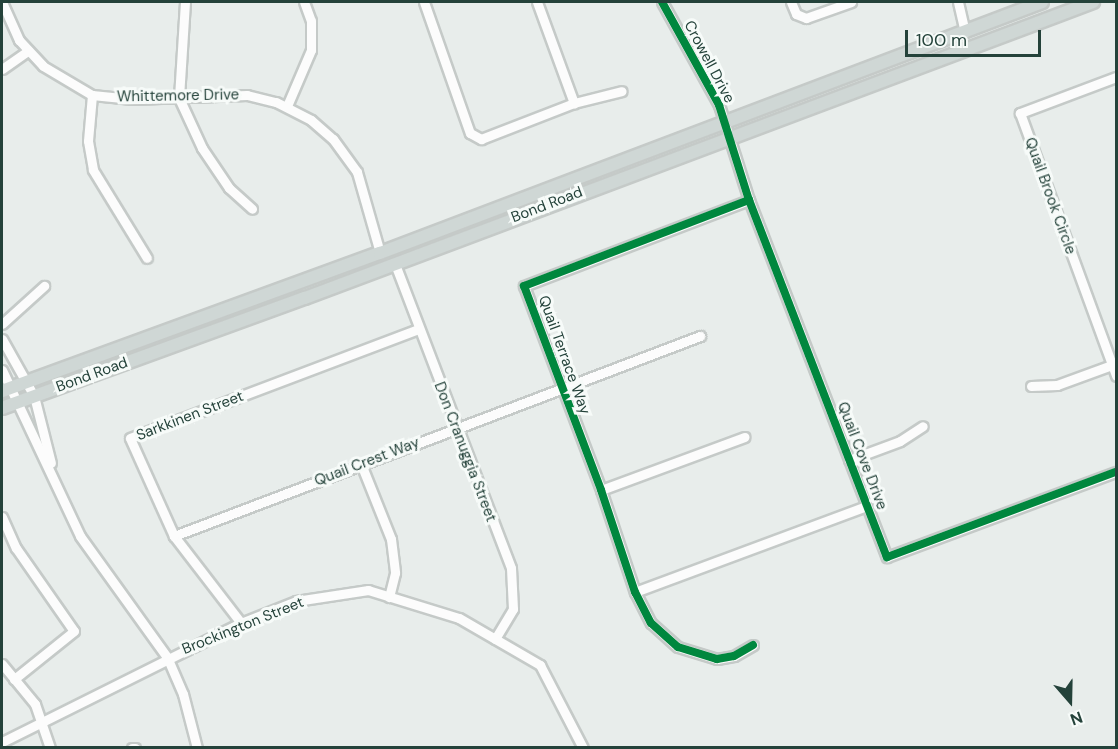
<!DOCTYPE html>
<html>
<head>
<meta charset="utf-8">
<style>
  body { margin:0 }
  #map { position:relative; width:1118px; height:749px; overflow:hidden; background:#e8edeb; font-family:"DM Sans",sans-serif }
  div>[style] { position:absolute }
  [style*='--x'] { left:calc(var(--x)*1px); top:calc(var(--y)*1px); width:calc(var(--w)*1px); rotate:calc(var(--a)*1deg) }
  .roads { filter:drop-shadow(2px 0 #c5cac8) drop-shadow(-2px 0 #c5cac8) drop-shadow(0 2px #c5cac8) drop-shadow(0 -2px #c5cac8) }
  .minor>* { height:9px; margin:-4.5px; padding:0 4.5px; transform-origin:4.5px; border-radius:4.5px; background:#fcfcfc }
  .major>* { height:12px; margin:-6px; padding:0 6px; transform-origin:6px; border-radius:6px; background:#cfd7d5 }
  .cycleway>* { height:8px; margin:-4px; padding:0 4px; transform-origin:4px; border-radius:4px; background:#00873e }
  span { translate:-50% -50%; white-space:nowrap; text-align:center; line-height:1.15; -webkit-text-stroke:6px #f7fbf9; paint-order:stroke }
  .street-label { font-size:15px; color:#24423a }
  .frame { position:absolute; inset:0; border:3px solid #24423a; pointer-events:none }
  .north { position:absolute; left:1040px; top:671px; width:60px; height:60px; -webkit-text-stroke:4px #f7fbf9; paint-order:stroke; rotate:160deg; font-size:16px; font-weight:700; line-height:24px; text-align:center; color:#24423a }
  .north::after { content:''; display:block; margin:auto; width:21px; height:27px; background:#24423a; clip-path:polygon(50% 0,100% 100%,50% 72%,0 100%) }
  .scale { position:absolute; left:905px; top:30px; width:136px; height:27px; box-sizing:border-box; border:3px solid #24423a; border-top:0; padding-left:8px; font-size:18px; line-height:21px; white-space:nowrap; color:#24423a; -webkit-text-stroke:4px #f7fbf9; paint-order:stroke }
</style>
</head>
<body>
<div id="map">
  <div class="roads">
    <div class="minor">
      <i style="--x:2;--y:2;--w:42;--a:65.9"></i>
      <i style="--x:19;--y:40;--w:35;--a:47"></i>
      <i style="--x:43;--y:66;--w:57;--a:30.6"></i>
      <i style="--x:92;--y:95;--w:40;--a:5.7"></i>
      <i style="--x:132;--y:99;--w:115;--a:-2"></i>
      <i style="--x:247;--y:95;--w:30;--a:14"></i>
      <i style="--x:276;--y:102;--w:39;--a:27"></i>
      <i style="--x:311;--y:120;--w:29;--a:41"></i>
      <i style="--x:333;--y:139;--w:41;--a:54"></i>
      <i style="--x:357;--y:172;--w:84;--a:74.1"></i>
      <i style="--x:185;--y:2;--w:96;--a:93.6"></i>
      <i style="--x:179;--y:98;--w:55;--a:65.3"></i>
      <i style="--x:202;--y:148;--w:48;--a:56"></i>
      <i style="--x:229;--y:188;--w:31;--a:42"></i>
      <i style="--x:424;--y:2;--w:139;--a:70.7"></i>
      <i style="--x:470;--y:133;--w:13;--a:29"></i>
      <i style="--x:481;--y:139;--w:100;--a:-21.2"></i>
      <i style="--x:574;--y:103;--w:49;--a:-14"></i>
      <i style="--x:537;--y:2;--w:108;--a:69.9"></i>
      <i style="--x:662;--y:2;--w:118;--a:61"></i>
      <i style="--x:719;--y:105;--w:100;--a:72.5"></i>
      <i style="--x:749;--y:200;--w:383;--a:68.9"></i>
      <i style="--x:887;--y:557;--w:244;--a:-20.4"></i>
      <i style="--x:791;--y:2;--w:13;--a:67"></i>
      <i style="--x:796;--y:14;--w:11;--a:22"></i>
      <i style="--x:806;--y:18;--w:48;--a:-19.6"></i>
      <i style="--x:958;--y:2;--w:31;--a:77"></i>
      <i style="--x:2;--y:69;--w:32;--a:-35"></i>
      <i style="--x:1116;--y:77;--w:103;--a:159.4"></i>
      <i style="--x:1020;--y:113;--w:280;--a:69.9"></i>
      <i style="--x:92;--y:95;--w:46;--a:95"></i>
      <i style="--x:88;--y:141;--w:29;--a:80"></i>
      <i style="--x:93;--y:170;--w:103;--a:58.5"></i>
      <i style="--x:287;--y:106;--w:61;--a:-66.8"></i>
      <i style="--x:311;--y:50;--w:29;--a:-90"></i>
      <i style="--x:311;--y:21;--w:20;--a:-110"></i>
      <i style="--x:749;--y:200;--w:241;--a:159.1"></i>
      <i style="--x:524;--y:286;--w:218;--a:69.3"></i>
      <i style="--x:601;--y:490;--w:108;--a:71.6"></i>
      <i style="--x:635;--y:592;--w:35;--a:63"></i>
      <i style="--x:651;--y:623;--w:36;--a:42"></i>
      <i style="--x:678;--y:647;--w:41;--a:17.1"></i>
      <i style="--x:717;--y:659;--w:17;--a:-10"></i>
      <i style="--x:734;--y:656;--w:22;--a:-30"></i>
      <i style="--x:395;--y:264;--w:325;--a:69.1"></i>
      <i style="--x:511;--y:568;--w:41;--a:87.2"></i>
      <i style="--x:513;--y:609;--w:35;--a:121"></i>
      <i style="--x:2;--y:324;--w:57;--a:-42.1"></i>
      <i style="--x:2;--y:339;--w:65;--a:60.7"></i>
      <i style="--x:34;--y:396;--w:69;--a:75.8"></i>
      <i style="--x:2;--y:370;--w:183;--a:64.8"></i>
      <i style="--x:80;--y:536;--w:149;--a:54.3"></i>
      <i style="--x:167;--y:657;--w:40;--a:66.6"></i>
      <i style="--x:183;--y:694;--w:56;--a:75.5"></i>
      <i style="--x:1031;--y:386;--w:26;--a:-2"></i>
      <i style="--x:1057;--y:385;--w:59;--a:-20"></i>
      <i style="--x:849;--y:460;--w:54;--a:-20.4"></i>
      <i style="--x:900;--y:441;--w:27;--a:-33"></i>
      <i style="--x:361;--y:464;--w:81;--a:68.2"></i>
      <i style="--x:391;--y:539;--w:34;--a:83"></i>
      <i style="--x:395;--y:573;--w:25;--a:104"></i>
      <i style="--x:601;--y:490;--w:153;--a:-20.3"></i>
      <i style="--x:2;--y:517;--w:34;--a:66"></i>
      <i style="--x:16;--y:548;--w:101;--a:55.1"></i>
      <i style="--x:74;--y:631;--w:77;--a:141.3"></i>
      <i style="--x:174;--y:536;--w:563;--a:-20.82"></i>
      <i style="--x:635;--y:592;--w:246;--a:-20.4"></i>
      <i style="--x:241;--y:623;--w:110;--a:-127.6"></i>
      <i style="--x:174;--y:536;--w:107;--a:-114.2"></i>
      <i style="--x:130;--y:438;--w:309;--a:-20.7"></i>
      <i style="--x:2;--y:664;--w:52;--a:50.5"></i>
      <i style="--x:35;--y:704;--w:46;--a:71.2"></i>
      <i style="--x:2;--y:742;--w:267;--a:-26.5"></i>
      <i style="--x:241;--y:623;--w:59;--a:-21.8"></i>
      <i style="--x:296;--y:601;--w:73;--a:-8.7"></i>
      <i style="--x:368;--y:590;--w:95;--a:17.1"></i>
      <i style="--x:459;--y:618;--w:94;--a:30.1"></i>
      <i style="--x:540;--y:665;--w:93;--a:62.6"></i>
      <i style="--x:132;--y:748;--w:3;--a:0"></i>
    </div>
    <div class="major">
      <i style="--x:2;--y:391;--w:402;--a:-20.1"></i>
      <i style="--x:380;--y:253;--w:708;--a:-20.76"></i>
      <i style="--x:2;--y:408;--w:322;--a:-20"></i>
      <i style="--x:305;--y:298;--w:842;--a:-20.59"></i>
    </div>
  </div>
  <div class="cycleway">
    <i style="--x:662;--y:2;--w:118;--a:61"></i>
    <i style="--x:719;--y:105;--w:100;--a:72.5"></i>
    <i style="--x:749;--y:200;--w:383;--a:68.9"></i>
    <i style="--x:887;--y:557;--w:244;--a:-20.4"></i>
    <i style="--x:749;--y:200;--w:241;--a:159.1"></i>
    <i style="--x:524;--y:286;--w:218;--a:69.3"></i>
    <i style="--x:601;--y:490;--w:108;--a:71.6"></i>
    <i style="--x:635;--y:592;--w:35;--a:63"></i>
    <i style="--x:651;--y:623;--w:36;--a:42"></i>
    <i style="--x:678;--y:647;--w:41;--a:17.1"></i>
    <i style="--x:717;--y:659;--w:17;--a:-10"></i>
    <i style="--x:734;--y:656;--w:22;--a:-30"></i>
  </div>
  <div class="street-label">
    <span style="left:709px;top:62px;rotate:62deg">Crowell Drive</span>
    <span style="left:178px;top:96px;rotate:-1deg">Whittemore Drive</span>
    <span style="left:1050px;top:196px;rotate:70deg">Quail Brook Circle</span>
    <span style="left:547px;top:205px;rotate:-21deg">Bond Road</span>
    <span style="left:564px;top:355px;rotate:70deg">Quail Terrace Way</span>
    <span style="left:92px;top:375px;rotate:-20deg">Bond Road</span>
    <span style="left:190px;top:416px;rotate:-21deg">Sarkkinen Street</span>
    <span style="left:465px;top:452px;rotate:69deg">Don Cranuggia Street</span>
    <span style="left:862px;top:456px;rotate:69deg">Quail Cove Drive</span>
    <span style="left:367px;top:462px;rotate:-21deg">Quail Crest Way</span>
    <span style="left:243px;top:626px;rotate:-22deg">Brockington Street</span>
  </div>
  <div class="frame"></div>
  <div class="north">N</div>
  <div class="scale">100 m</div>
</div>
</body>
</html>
